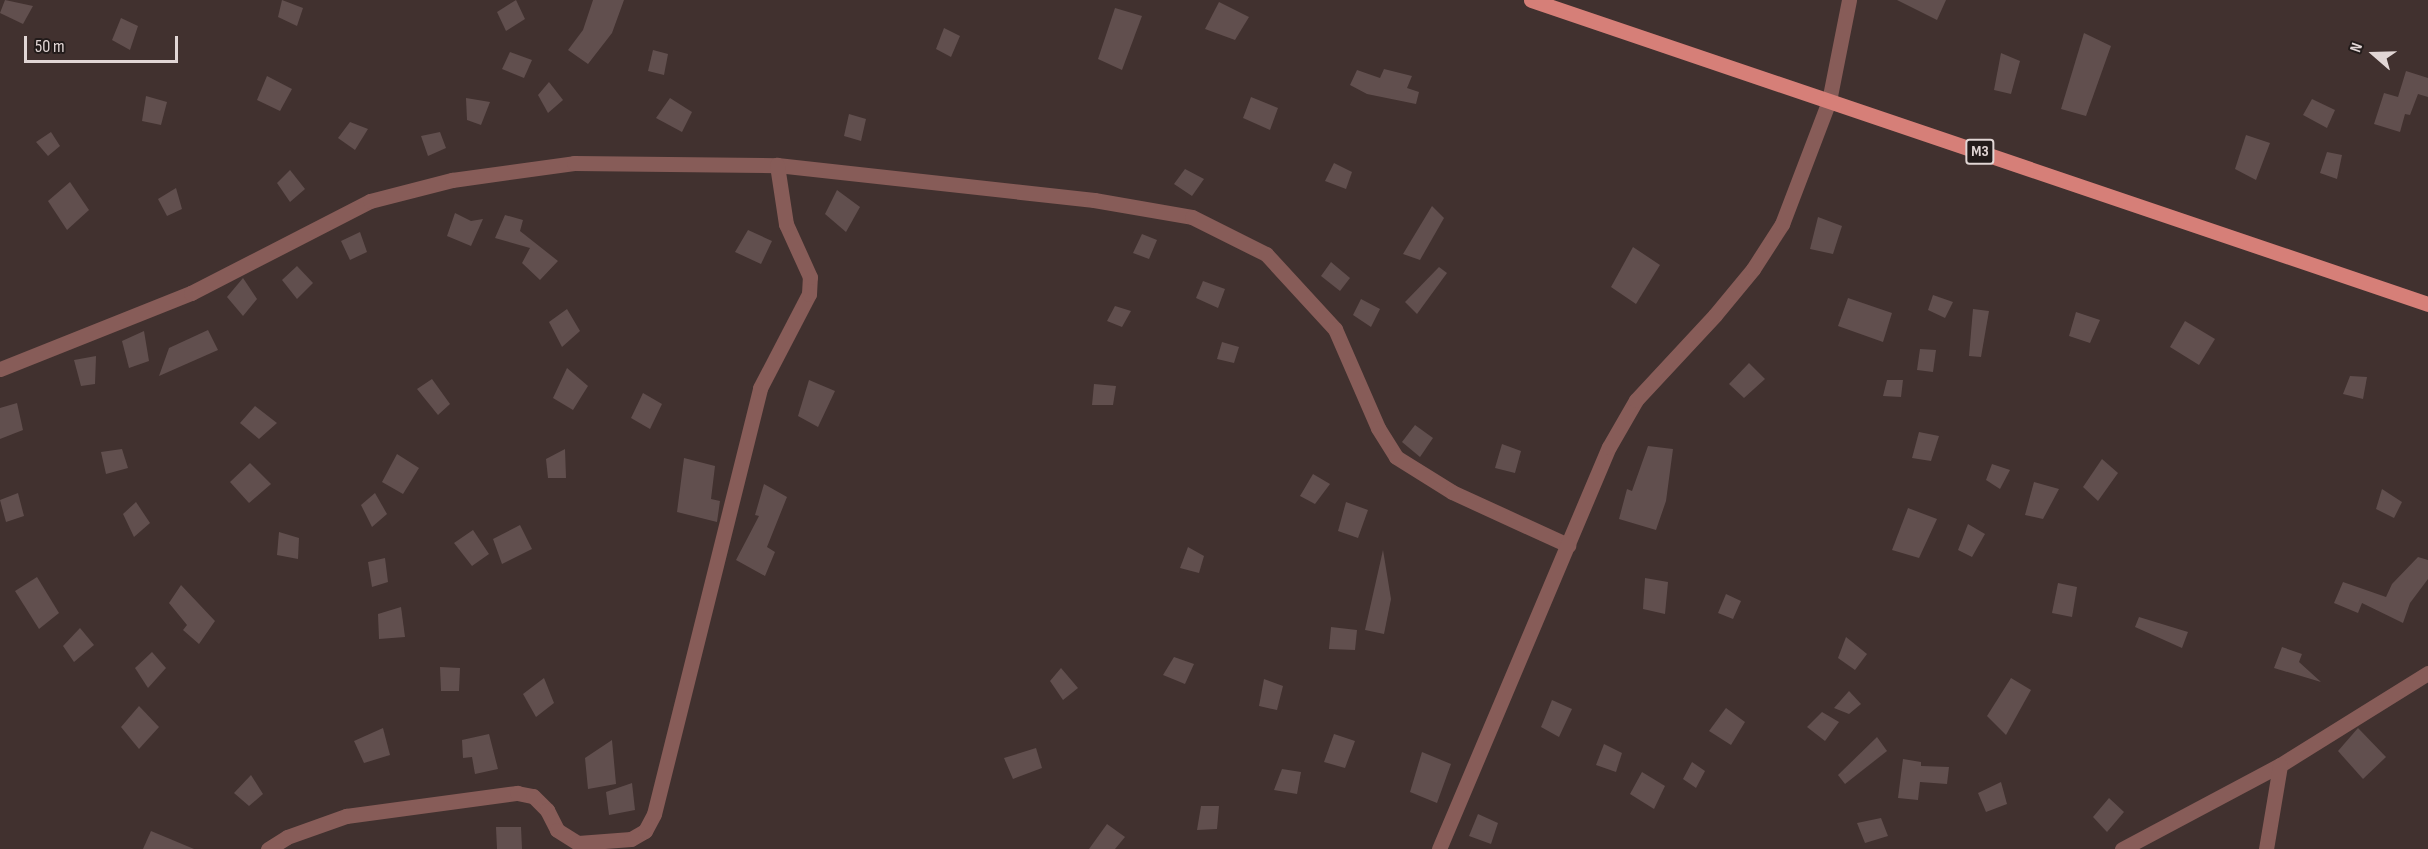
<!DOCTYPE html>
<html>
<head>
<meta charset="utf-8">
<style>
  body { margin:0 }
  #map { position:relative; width:2428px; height:849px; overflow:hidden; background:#41312f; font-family:"Sofia Sans Condensed",sans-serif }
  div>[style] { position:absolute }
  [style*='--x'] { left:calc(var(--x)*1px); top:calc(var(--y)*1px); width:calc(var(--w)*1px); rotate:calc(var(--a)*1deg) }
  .building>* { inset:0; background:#614f4e }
  .street>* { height:15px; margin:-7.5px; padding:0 7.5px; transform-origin:7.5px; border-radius:7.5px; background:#875c58 }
  .primary>* { height:15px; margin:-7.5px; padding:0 7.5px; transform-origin:7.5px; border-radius:7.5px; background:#d67f78 }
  span { translate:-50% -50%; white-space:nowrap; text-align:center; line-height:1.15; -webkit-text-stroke:4.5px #221b1a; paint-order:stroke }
  .shield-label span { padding:2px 4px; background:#221b1a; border:2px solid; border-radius:4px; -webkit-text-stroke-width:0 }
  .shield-label { font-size:16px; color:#e1d6d5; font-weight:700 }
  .north { position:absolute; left:2344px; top:24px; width:60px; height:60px; -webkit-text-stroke:4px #221b1a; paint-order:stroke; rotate:290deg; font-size:16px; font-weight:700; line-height:24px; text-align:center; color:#e1d6d5 }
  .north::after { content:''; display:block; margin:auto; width:21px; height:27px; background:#e1d6d5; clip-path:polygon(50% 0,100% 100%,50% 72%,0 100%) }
  .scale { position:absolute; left:24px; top:36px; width:154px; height:27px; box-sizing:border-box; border:3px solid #e1d6d5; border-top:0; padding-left:8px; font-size:18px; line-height:21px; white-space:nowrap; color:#e1d6d5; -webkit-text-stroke:4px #221b1a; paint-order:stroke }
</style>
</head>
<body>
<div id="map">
  <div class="building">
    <i style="clip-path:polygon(5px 0,33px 6px,23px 24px,0 13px)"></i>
    <i style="clip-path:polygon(282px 0,303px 8px,297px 26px,278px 17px)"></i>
    <i style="clip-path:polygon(516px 0,525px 19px,506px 31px,497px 12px)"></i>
    <i style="clip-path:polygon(593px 0,624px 0,612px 33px,588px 64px,568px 50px,583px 30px)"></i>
    <i style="clip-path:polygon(1897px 0,1946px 0,1937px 20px)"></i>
    <i style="clip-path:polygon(1219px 2px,1249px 17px,1235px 40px,1205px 29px)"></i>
    <i style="clip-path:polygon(1115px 8px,1142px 16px,1122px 70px,1098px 59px)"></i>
    <i style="clip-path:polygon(121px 18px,138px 26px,130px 50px,112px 40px)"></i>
    <i style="clip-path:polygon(944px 28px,960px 36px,951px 57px,936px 49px)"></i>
    <i style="clip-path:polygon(2084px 33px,2111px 46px,2086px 116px,2061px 109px)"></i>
    <i style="clip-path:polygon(653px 50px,668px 54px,664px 75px,648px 71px)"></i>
    <i style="clip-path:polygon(510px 52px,532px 60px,524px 78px,502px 69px)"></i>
    <i style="clip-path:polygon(2001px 53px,2020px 61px,2011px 94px,1994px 90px)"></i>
    <i style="clip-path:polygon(1384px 69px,1412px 76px,1407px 88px,1419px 92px,1416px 104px,1367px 94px,1350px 85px,1357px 70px,1380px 78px)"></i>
    <i style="clip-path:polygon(2406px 71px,2428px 78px,2428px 97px,2418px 94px,2410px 115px,2405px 114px,2400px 132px,2374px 124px,2384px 93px,2398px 97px)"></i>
    <i style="clip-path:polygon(267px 76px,292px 89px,280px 111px,257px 100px)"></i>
    <i style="clip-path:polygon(549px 82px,563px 100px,548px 113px,538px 95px)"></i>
    <i style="clip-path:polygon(146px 96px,167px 102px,161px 125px,142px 121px)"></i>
    <i style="clip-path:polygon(1251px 97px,1278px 108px,1270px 130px,1243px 118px)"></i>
    <i style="clip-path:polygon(466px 98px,490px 102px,481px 125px,467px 120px)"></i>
    <i style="clip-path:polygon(670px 98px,692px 112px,682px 132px,656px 118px)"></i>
    <i style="clip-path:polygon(2312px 99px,2335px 110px,2327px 128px,2303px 115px)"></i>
    <i style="clip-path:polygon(849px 114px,866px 119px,861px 141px,844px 136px)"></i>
    <i style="clip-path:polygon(350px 122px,368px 129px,355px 150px,338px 138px)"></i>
    <i style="clip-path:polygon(51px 132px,60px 146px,48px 156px,36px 142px)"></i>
    <i style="clip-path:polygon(440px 132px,446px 148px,428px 156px,421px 136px)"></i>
    <i style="clip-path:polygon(2246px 135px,2270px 143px,2256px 180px,2235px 169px)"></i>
    <i style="clip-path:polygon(2327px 152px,2342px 155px,2337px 179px,2320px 173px)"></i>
    <i style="clip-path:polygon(1334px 163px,1352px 172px,1346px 189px,1325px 181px)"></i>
    <i style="clip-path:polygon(1185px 169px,1204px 179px,1192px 196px,1174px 184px)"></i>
    <i style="clip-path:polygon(290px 170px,305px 189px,290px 202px,277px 183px)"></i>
    <i style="clip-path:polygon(70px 182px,89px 210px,67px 230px,48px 201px)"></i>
    <i style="clip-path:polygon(176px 188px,182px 209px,167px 216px,158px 199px)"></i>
    <i style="clip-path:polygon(837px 190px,860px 207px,846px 232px,825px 214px)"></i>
    <i style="clip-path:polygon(1432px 206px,1444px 218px,1420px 260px,1403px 254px)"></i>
    <i style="clip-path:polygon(455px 213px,471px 221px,483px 219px,471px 246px,447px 236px)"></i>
    <i style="clip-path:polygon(505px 215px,523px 220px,520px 231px,558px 261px,540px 280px,522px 263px,530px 248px,495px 238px)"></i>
    <i style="clip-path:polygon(1818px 217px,1842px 226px,1833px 254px,1810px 249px)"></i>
    <i style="clip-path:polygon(748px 230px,772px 241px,761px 264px,735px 252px)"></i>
    <i style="clip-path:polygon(360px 232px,367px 252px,350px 260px,341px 241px)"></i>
    <i style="clip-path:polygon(1142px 234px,1157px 240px,1149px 259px,1133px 253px)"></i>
    <i style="clip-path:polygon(1633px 247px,1660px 265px,1636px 304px,1611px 287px)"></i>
    <i style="clip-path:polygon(1331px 262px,1350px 278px,1340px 291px,1321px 276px)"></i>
    <i style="clip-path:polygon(297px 266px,313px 283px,297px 299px,282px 280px)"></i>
    <i style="clip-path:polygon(1439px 267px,1447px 273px,1417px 314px,1405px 302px)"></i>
    <i style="clip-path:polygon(243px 278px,257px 299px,243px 316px,227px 297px)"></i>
    <i style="clip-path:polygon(1203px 281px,1225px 289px,1218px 308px,1196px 298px)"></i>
    <i style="clip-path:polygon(1933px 295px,1953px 302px,1945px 318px,1928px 310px)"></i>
    <i style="clip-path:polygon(1848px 298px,1892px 313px,1883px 342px,1838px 326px)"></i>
    <i style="clip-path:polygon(1361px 299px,1380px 309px,1371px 327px,1353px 315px)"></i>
    <i style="clip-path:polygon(1115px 306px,1131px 311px,1122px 327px,1107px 321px)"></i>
    <i style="clip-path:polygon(567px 309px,580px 331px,562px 347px,549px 322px)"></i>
    <i style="clip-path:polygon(1973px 309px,1989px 311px,1981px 357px,1969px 356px)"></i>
    <i style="clip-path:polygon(2076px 312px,2100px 320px,2090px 343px,2069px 336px)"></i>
    <i style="clip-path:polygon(2185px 321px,2215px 339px,2199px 365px,2170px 347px)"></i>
    <i style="clip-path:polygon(208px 330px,218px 350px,159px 376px,169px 348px)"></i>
    <i style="clip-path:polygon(144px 331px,149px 361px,129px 368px,122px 341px)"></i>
    <i style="clip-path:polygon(1222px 342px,1239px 347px,1234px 363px,1217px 359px)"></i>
    <i style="clip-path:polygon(1920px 349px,1936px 350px,1933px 372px,1917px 370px)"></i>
    <i style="clip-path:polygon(96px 356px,95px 384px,81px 386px,74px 360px)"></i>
    <i style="clip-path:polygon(1749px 363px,1765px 379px,1744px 398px,1729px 384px)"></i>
    <i style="clip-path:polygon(567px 368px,588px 386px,573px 410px,553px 398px)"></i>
    <i style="clip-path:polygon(2350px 376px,2367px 377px,2363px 399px,2343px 394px)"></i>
    <i style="clip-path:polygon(432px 379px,450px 404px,438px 415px,417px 389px)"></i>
    <i style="clip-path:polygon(809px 380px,835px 391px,818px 427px,798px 416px)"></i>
    <i style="clip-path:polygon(1887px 380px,1903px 380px,1901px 397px,1883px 396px)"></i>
    <i style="clip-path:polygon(1094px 384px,1116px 386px,1113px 405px,1092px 405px)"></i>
    <i style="clip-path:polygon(643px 393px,662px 404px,650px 429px,631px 418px)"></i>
    <i style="clip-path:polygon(17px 403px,23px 430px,0 439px,0 408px)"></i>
    <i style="clip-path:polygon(255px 406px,277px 423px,259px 439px,240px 423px)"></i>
    <i style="clip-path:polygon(1415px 425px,1433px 438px,1420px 457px,1402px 442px)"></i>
    <i style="clip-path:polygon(1919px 432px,1939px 436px,1931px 461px,1912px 458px)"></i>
    <i style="clip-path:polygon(1502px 444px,1521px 451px,1515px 473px,1495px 468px)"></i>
    <i style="clip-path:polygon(1648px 446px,1673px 449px,1666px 501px,1656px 530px,1619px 519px,1627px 489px,1632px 491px)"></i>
    <i style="clip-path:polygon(122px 449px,128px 468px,106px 474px,101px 452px)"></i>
    <i style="clip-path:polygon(565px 449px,566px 478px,548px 478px,546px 459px)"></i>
    <i style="clip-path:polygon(397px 454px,419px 468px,403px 494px,382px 482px)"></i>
    <i style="clip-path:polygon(684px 458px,715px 466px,711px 499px,720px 501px,717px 522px,677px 512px)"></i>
    <i style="clip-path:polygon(2102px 459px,2118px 473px,2098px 501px,2083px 487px)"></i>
    <i style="clip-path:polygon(250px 463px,271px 484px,249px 503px,230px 482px)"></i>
    <i style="clip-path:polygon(1992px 464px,2010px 470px,2000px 489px,1986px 480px)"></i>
    <i style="clip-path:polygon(1313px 474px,1330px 484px,1315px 504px,1300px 496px)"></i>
    <i style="clip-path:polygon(2034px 482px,2059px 489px,2043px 519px,2025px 515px)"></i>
    <i style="clip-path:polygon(764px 484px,787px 497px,767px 547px,775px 552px,765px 576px,736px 560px,759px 516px,755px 515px)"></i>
    <i style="clip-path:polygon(2382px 489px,2402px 502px,2394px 518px,2376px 509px)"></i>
    <i style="clip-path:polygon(18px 493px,24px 516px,6px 522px,0 500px)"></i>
    <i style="clip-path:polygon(375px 493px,387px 514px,372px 527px,361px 505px)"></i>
    <i style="clip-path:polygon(136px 502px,150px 523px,134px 537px,123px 514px)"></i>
    <i style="clip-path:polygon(1346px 502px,1368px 510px,1358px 538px,1338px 531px)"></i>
    <i style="clip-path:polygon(1908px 508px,1937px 519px,1919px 558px,1892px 550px)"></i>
    <i style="clip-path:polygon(1968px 524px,1985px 534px,1972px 557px,1958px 550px)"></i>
    <i style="clip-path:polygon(520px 525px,532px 549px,502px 564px,493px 539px)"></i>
    <i style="clip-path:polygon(473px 530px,489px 554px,472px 566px,454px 543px)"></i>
    <i style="clip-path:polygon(279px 532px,299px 538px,298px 559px,277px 555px)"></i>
    <i style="clip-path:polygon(1188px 547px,1204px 556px,1199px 573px,1180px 568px)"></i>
    <i style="clip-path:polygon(1383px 550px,1391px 599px,1384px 634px,1365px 630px)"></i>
    <i style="clip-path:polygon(2418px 557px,2428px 560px,2428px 579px,2410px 603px,2403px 623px,2362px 603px,2358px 613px,2334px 603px,2343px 582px,2386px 597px,2392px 584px)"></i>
    <i style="clip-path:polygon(385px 558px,388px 582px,372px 587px,368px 562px)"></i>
    <i style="clip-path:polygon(37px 577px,59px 613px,39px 629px,15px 591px)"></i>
    <i style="clip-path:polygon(1645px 578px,1668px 582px,1665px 614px,1643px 609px)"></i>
    <i style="clip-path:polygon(2058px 583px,2077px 587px,2072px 617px,2052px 613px)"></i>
    <i style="clip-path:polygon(181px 585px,215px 621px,199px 644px,183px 630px,187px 625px,169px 603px)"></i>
    <i style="clip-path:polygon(1726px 594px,1741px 601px,1733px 619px,1718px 613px)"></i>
    <i style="clip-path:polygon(401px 607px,405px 637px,379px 639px,378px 614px)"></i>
    <i style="clip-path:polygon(2139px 617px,2188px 632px,2182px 648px,2135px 627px)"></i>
    <i style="clip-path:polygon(1331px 627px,1357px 630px,1355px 650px,1329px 649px)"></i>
    <i style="clip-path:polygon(80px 628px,94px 645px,74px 662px,63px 646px)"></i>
    <i style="clip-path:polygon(1846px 637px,1867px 654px,1855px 670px,1838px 658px)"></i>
    <i style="clip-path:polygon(2282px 647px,2302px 654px,2299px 662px,2321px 682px,2274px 668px)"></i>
    <i style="clip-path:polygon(152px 652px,166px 668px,148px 688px,135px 668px)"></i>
    <i style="clip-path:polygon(1174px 657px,1194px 664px,1185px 684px,1163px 675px)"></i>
    <i style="clip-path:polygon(440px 667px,460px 668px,459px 691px,441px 691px)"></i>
    <i style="clip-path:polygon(1061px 668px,1078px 688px,1063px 700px,1050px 681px)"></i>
    <i style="clip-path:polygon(544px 678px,554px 703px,536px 717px,523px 694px)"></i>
    <i style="clip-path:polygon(2011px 678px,2031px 690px,2006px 735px,1987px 716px)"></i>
    <i style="clip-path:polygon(1264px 679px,1283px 686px,1277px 710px,1259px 706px)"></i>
    <i style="clip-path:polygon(1849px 691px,1861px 704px,1849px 714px,1834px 708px)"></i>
    <i style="clip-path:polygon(1552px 700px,1572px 709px,1559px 737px,1541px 727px)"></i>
    <i style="clip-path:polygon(139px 706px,159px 727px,139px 749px,121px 727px)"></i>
    <i style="clip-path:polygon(1726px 708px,1745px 722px,1731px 745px,1709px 731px)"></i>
    <i style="clip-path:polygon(1822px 712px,1839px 722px,1825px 741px,1807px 727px)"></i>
    <i style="clip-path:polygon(383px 728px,390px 755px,364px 763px,354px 741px)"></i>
    <i style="clip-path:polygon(2358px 728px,2386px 757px,2363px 779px,2338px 751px)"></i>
    <i style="clip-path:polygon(489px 734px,498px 769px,475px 774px,472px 757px,463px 758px,462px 740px)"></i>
    <i style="clip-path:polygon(1334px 734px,1355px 741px,1345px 768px,1324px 762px)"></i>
    <i style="clip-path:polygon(1877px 737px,1887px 751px,1845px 784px,1838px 775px)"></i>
    <i style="clip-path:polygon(612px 740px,616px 784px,588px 789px,585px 758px)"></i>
    <i style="clip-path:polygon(1604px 744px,1622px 753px,1616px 772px,1596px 765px)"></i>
    <i style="clip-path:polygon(1036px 748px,1042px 768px,1013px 779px,1004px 758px)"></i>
    <i style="clip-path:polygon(1422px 752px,1451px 764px,1437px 803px,1410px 792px)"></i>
    <i style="clip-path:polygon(1903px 759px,1921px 762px,1921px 766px,1949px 767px,1947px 784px,1920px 782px,1918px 800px,1898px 798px)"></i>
    <i style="clip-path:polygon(1692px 762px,1705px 771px,1696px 788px,1683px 779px)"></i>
    <i style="clip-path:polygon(1282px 769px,1301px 772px,1297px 794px,1274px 790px)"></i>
    <i style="clip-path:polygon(1642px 772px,1665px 786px,1654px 809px,1630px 794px)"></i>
    <i style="clip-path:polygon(251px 775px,263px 794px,249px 806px,234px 793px)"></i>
    <i style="clip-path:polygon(2001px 782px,2007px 804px,1986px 812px,1978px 793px)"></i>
    <i style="clip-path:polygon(632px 783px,635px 810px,609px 815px,606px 792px)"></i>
    <i style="clip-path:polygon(2109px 798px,2124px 812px,2107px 832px,2093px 817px)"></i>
    <i style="clip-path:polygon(1201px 806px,1219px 806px,1217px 829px,1197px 830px)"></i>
    <i style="clip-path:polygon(1478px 814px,1498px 823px,1491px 844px,1469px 836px)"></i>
    <i style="clip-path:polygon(1881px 818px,1888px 836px,1865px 843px,1857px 823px)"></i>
    <i style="clip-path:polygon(1107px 824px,1125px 837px,1115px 849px,1089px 849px)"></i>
    <i style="clip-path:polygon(496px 827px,521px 827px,522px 849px,497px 849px)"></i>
    <i style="clip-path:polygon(151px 831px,194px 849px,143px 849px)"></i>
  </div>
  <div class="street">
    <i style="--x:0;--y:369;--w:206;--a:-21.7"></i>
    <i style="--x:191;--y:293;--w:201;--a:-27.2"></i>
    <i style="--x:370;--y:201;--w:85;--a:-14.4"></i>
    <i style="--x:452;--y:180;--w:123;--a:-7.9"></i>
    <i style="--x:574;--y:163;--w:203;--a:0.6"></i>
    <i style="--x:777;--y:165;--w:319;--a:6.3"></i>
    <i style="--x:1094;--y:200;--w:99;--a:9.8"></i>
    <i style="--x:1192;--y:217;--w:83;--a:26.6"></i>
    <i style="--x:1266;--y:254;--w:102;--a:47.4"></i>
    <i style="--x:1335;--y:329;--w:108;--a:66.5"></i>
    <i style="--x:1378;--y:428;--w:34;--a:58"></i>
    <i style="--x:1396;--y:457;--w:66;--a:32"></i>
    <i style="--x:1452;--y:492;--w:128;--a:24.6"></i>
    <i style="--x:268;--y:849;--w:22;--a:-32"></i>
    <i style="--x:287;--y:837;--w:63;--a:-19.6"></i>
    <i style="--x:346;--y:816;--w:173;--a:-7.7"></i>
    <i style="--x:517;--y:793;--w:16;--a:11"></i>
    <i style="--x:533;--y:796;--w:20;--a:45"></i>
    <i style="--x:547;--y:810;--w:22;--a:63"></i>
    <i style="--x:557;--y:830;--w:25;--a:32"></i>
    <i style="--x:578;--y:843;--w:53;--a:-4.3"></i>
    <i style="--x:631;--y:839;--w:16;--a:-30"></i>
    <i style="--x:645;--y:831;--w:19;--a:-62"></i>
    <i style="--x:654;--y:814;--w:439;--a:-76"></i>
    <i style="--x:760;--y:388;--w:106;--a:-62.5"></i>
    <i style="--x:809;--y:294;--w:17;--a:-87"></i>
    <i style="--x:810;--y:277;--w:58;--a:-114.4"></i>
    <i style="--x:786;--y:224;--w:60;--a:-98.7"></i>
    <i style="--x:1439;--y:849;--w:436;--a:-67.1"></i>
    <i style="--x:1609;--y:447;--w:54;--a:-60.1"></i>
    <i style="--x:1636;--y:400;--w:116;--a:-47.1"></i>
    <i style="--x:1715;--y:315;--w:60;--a:-50.4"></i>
    <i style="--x:1753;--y:269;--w:54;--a:-57.2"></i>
    <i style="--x:1782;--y:224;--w:132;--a:-69.1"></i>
    <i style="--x:1829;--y:101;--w:103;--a:-78.8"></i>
    <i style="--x:2122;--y:849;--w:179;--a:-28"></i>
    <i style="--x:2280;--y:765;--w:174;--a:-31.9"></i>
    <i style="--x:2266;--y:849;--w:85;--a:-80.5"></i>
  </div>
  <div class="primary">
    <i style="--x:1531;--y:0;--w:947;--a:18.72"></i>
  </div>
  <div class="shield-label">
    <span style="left:1980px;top:152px">M3</span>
  </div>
  <div class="north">N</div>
  <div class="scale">50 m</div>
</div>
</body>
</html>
